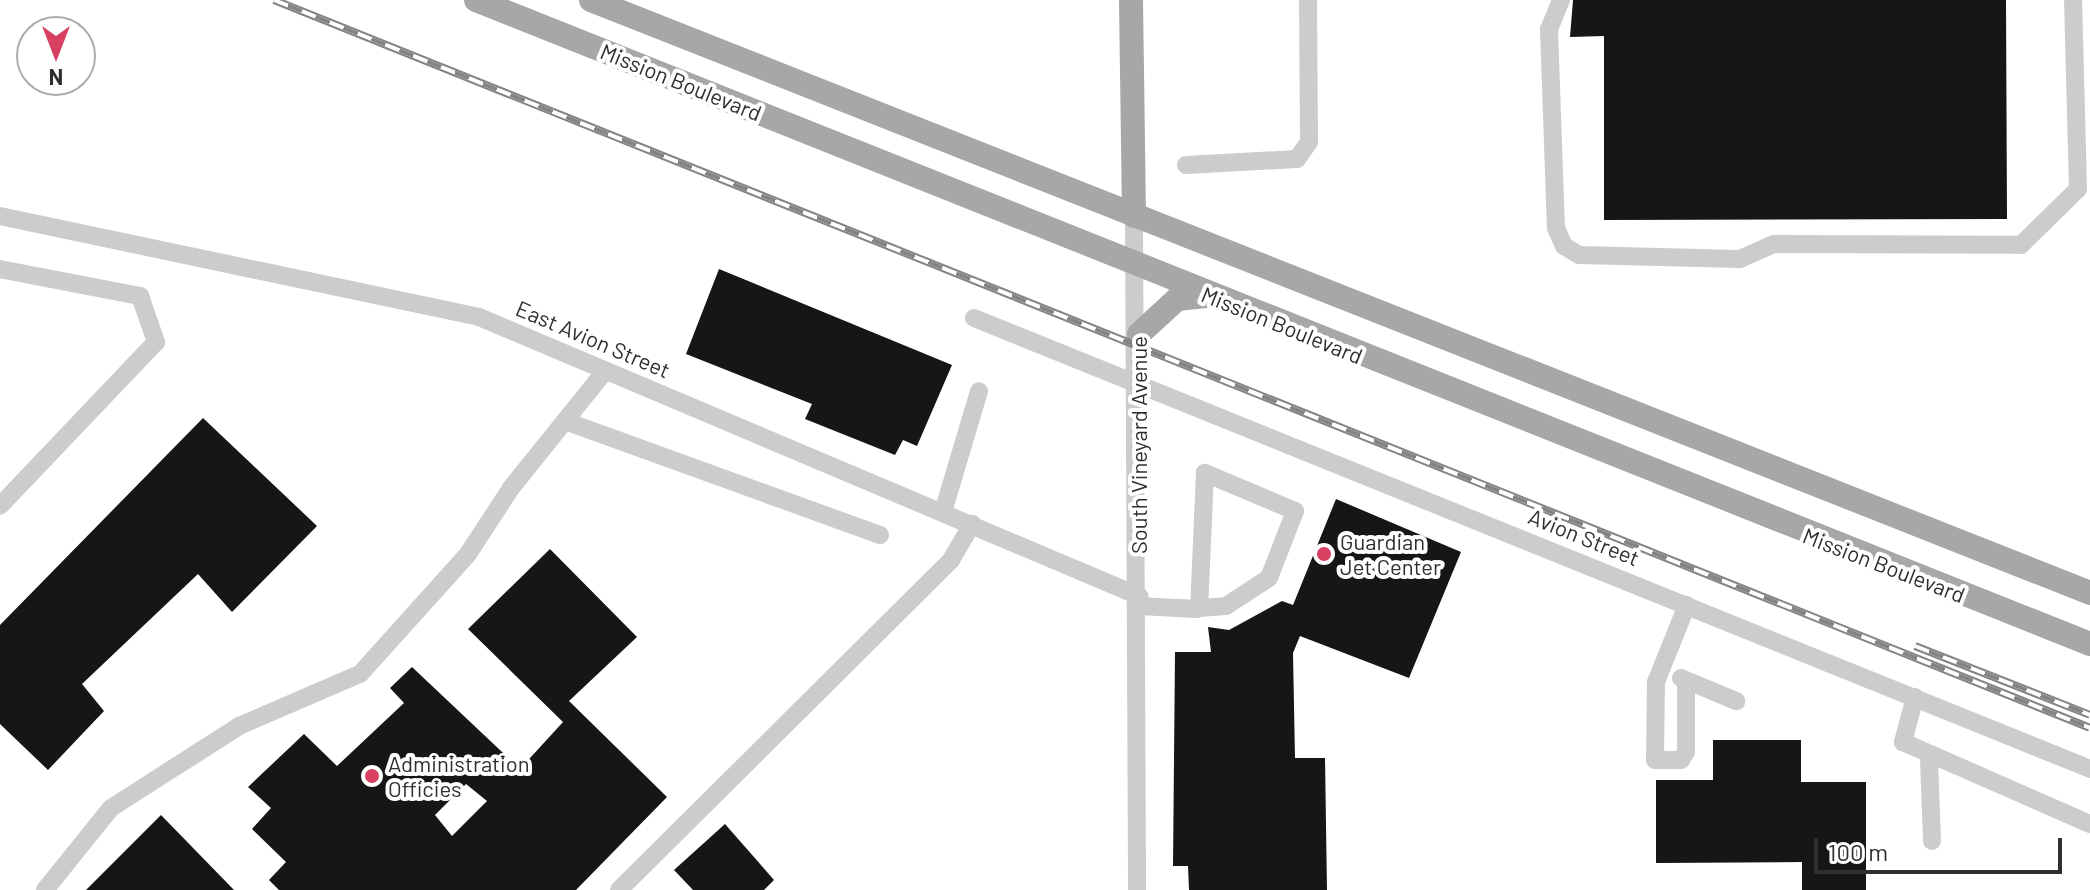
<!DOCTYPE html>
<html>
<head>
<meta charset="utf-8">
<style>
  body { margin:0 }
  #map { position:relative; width:2090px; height:890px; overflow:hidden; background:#fff; font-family:Barlow,sans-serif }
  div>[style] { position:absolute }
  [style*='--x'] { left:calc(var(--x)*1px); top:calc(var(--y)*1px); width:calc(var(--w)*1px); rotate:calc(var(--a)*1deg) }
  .building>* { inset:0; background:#161616 }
  .minor>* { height:18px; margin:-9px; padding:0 9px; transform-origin:9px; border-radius:9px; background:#ccc }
  .major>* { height:24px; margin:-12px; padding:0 12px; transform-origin:12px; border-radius:12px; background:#a7a7a7 }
  .rail>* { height:8px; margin-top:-4px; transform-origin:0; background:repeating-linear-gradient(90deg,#fff 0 15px,#848484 0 30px); box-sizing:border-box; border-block:2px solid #848484 }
  .dots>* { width:22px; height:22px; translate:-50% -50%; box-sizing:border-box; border:4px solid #fff; border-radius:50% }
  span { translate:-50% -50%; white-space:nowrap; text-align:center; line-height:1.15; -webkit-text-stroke:8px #fff; paint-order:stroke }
  .street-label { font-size:22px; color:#2f2f2f }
  .poi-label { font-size:22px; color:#2f2f2f }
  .left { translate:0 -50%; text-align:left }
  .north { position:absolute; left:16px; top:16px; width:80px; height:80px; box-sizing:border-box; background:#fff; border:2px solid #acacac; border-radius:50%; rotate:180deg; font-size:22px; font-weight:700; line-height:32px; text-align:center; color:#2f2f2f }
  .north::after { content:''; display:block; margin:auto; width:28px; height:36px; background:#d74061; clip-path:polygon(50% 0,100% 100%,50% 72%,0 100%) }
  .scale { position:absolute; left:1814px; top:838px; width:248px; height:36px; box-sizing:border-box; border:4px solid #2f2f2f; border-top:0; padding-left:10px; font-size:24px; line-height:28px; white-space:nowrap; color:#2f2f2f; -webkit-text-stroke:6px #fff; paint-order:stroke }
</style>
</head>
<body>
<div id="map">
  <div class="building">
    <i style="clip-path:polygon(1573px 0,2006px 0,2007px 219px,1604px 220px,1604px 36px,1570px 37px)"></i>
    <i style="clip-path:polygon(719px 269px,952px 365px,917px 446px,903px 440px,895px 455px,805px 419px,812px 404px,686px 354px)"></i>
    <i style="clip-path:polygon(203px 418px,317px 526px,232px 612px,198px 574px,82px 684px,104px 711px,48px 770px,0 724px,0 625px)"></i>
    <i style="clip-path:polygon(1336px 499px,1461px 552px,1409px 678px,1300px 636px,1293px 653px,1295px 758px,1325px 758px,1327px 890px,1189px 890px,1188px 866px,1173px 866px,1175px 652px,1211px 652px,1208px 627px,1229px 630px,1282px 601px,1293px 605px)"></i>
    <i style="clip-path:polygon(evenodd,550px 549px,637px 637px,569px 701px,667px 797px,576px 890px,279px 890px,269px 880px,286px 862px,252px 829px,271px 808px,248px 787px,304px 734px,337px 766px,404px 703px,390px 688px,412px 667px,520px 769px,563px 722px,468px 629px,550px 549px,466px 784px,487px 801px,452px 836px,435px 815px,466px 784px)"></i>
    <i style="clip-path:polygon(1713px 740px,1801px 740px,1801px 782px,1866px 782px,1866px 890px,1802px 890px,1802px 862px,1656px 863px,1656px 780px,1713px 780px)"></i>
    <i style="clip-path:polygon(161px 815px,234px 890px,86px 890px)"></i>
    <i style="clip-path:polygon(725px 824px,774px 880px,764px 890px,693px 890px,674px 870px)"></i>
  </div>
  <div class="minor">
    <i style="--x:1561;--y:0;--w:31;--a:112"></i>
    <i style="--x:1549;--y:29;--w:199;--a:88"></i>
    <i style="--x:1556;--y:228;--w:20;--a:66"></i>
    <i style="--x:1564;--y:246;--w:17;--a:31"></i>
    <i style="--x:1579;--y:255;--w:161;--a:1.4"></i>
    <i style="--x:1740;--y:259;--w:37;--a:-24"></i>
    <i style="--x:1774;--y:244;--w:247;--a:0.2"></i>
    <i style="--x:2021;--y:245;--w:80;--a:-44.5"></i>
    <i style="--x:2078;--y:189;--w:189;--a:-91.5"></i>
    <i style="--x:1186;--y:165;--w:111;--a:-3.1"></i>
    <i style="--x:1297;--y:159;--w:21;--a:-55"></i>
    <i style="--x:1309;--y:142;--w:142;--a:-90.4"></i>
    <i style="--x:0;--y:216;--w:490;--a:11.9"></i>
    <i style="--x:479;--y:317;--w:717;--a:22.92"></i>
    <i style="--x:1134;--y:216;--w:674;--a:89.74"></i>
    <i style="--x:0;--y:269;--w:143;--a:10.9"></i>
    <i style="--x:140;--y:296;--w:49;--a:70.8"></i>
    <i style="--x:156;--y:342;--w:226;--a:133.6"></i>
    <i style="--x:974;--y:318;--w:1204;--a:22"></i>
    <i style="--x:565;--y:421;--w:335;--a:19.9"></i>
    <i style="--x:943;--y:512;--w:126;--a:-73.4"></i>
    <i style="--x:1139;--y:606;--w:58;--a:3"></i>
    <i style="--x:1197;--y:609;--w:2;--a:-27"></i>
    <i style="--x:1199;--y:608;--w:27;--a:-4"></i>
    <i style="--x:1226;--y:606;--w:51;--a:-33.1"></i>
    <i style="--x:1269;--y:578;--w:72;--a:-68.8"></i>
    <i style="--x:1295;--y:511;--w:98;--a:-157.1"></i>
    <i style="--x:1205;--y:473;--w:135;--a:92.5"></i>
    <i style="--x:1681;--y:678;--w:60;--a:22.7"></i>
    <i style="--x:1686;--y:684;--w:68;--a:90"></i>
    <i style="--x:1686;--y:752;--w:9;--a:122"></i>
    <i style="--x:1681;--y:760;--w:26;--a:180"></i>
    <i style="--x:1655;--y:760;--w:78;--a:-89.3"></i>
    <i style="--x:1656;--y:682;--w:83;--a:-68.1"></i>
    <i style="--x:1915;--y:697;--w:47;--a:104.9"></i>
    <i style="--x:1903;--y:742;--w:204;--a:23.7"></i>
    <i style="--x:1929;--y:759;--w:82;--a:87.9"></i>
    <i style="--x:45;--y:890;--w:105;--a:-51.2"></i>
    <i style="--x:111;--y:808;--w:152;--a:-32.6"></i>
    <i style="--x:239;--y:726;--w:132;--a:-23.3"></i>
    <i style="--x:360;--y:674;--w:161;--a:-48"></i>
    <i style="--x:468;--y:554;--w:79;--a:-56.9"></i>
    <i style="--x:511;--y:488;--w:150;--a:-51.2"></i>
    <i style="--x:619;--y:890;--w:468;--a:-44.8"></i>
    <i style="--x:951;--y:560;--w:42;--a:-59.7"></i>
  </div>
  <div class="major">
    <i style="--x:476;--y:0;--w:1738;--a:21.75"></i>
    <i style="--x:591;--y:0;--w:1612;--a:21.58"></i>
    <i style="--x:1131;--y:0;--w:216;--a:89.2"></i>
    <i style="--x:1139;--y:334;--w:52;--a:-42.6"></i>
    <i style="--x:1177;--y:299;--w:29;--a:-6"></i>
  </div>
  <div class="rail">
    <i style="--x:274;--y:0;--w:1956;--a:21.84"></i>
    <i style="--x:1915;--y:646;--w:188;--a:21.5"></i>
  </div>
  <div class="dots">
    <i style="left:1324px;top:554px;background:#d74061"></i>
    <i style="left:372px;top:776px;background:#d74061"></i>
  </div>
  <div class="street-label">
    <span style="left:681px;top:82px;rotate:22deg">Mission Boulevard</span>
    <span style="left:1282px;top:325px;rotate:22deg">Mission Boulevard</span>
    <span style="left:593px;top:339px;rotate:23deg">East Avion Street</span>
    <span style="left:1139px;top:445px;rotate:-90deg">South Vineyard Avenue</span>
    <span style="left:1584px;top:537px;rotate:22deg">Avion Street</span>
    <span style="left:1884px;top:565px;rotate:21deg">Mission Boulevard</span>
  </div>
  <div class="poi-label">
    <span class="left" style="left:1340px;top:554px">Guardian<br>Jet Center</span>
    <span class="left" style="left:388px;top:776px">Administration<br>Officies</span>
  </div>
  <div class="north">N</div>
  <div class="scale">100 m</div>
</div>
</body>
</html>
